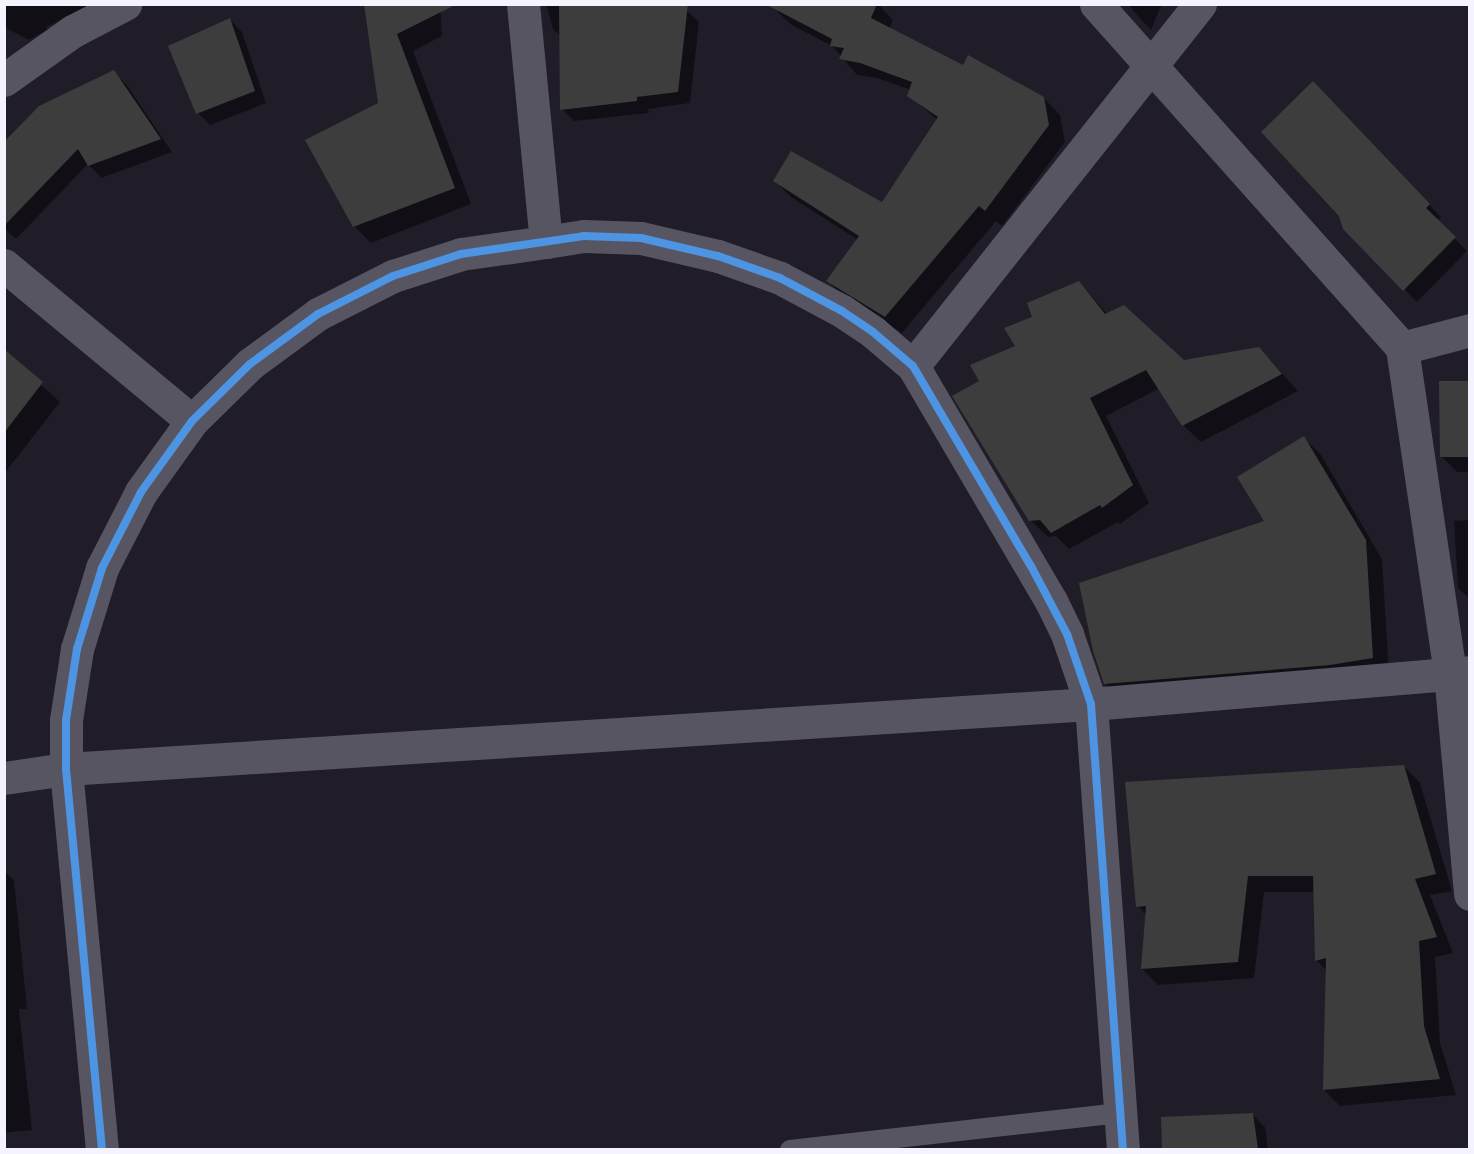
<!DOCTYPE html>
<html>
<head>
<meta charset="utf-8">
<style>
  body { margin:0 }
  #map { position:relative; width:1474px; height:1154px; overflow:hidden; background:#201d29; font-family:"Work Sans",sans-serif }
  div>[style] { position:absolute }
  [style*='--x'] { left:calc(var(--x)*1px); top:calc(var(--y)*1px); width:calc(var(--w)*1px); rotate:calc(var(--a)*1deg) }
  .shadow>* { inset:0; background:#0007 }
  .building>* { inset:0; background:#3d3d3d }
  .service>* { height:20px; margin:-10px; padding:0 10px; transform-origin:10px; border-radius:10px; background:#585562 }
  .minor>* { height:33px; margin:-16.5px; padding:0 16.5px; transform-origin:16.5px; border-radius:16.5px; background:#585562 }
  .tertiary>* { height:33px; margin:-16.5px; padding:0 16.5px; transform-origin:16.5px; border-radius:16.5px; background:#585562 }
  .cycleway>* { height:8px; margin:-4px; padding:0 4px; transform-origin:4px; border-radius:4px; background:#4d94e3 }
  span { translate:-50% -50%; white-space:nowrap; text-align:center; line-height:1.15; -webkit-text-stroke:6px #150e25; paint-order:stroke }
  .frame { position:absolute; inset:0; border:6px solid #f5f3fe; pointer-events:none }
</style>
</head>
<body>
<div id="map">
  <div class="shadow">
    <i style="clip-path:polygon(4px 4px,93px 4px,46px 27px,47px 30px,29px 40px,4px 27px)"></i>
    <i style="clip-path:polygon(366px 4px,440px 4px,442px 36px,413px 51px,471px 204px,371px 243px,355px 227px,307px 140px,379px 104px)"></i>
    <i style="clip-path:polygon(546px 4px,680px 4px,699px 22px,690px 103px,648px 109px,649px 113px,574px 121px,562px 109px,561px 37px,553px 29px)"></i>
    <i style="clip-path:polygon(775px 4px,878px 4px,893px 20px,889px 29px,964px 67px,1044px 98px,1060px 115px,1065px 142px,1002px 226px,996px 221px,902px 333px,844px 297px,828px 281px,858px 240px,791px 197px,775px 181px,883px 204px,938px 120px,909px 96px,911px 90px,877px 78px,857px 75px,832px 46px,790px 24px,774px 8px)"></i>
    <i style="clip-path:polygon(1128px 4px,1162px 4px,1151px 30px,1137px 15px)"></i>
    <i style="clip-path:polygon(230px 20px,242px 32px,266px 103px,210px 125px,198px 113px)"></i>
    <i style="clip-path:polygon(113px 72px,126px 84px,172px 152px,101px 178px,88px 164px,16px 239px,4px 228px,4px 144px)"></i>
    <i style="clip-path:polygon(1325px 95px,1441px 217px,1437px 221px,1467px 251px,1417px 302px,1344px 229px)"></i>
    <i style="clip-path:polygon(1079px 282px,1108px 315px,1184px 361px,1259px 348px,1298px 391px,1201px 442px,1183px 425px,1160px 388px,1106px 416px,1149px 503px,1120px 524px,1118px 522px,1069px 549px,1056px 536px,1048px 537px,1030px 520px,981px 382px,1017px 347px,1034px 317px)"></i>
    <i style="clip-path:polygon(4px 351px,60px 402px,4px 474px)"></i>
    <i style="clip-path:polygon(1470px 382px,1470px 472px,1457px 472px,1442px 457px)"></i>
    <i style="clip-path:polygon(1304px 438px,1321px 455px,1382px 559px,1389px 675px,1123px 701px,1105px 683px,1266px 522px)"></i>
    <i style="clip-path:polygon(1470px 520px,1470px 599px,1458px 588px,1454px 521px)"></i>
    <i style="clip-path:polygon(1404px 766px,1420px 783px,1452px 891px,1430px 895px,1453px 953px,1435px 957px,1440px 1043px,1456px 1095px,1340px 1106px,1324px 1090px,1327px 971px,1316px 960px,1315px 892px,1264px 892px,1254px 978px,1158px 985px,1142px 969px,1146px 915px,1138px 906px)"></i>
    <i style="clip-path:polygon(4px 871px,14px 880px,27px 1009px,19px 1009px,32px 1130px,4px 1133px)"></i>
    <i style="clip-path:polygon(1253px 1115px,1265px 1127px,1268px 1150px,1163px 1150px,1162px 1118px)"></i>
  </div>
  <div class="building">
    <i style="clip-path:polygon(364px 4px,457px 4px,397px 34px,455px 188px,353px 227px,305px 140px,378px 103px)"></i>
    <i style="clip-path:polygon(559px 4px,688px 4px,678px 92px,637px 97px,637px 101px,560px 110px)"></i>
    <i style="clip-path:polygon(765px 4px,877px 4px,871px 18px,963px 65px,968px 55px,1044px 97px,1049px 125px,985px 211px,979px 206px,885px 317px,826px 281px,859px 236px,773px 181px,791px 151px,882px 202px,938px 117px,907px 96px,912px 82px,860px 63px,839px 59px,844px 48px,830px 46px,832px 39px)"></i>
    <i style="clip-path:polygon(230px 18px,255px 91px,196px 114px,168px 46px)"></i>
    <i style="clip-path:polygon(114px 70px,161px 139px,88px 166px,78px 149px,4px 226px,4px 142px,39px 106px)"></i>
    <i style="clip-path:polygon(1313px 81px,1430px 204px,1426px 208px,1456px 237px,1403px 291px,1343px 229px,1339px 216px,1261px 132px)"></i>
    <i style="clip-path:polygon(1079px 281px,1105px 314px,1124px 305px,1184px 360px,1259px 347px,1282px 374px,1182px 426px,1146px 370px,1090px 398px,1133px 485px,1102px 508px,1100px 505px,1051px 533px,1040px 520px,1029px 521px,952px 396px,979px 381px,970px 365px,1015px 346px,1004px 328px,1032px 317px,1027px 303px)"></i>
    <i style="clip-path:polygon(4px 349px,43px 382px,4px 433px)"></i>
    <i style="clip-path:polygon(1439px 381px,1470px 381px,1470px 457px,1440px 457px)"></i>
    <i style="clip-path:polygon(1304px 436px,1366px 540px,1373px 658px,1330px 665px,1104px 684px,1093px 651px,1079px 583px,1264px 521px,1237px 477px)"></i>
    <i style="clip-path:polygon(1404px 765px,1436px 874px,1415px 879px,1437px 937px,1419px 941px,1424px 1026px,1440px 1079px,1323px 1090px,1326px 958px,1315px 961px,1313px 876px,1248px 876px,1238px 962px,1141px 969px,1146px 906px,1136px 907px,1125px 782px)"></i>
    <i style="clip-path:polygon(1253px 1113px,1258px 1149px,1162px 1149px,1161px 1117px)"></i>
  </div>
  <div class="service">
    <i style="--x:790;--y:1150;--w:332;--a:-6.4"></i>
  </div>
  <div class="minor">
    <i style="--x:1096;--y:4;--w:460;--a:48.3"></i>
    <i style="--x:1402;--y:348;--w:329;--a:81.6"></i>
    <i style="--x:1450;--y:673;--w:222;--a:84.8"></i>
    <i style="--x:4;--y:80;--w:85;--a:-35.4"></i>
    <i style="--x:73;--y:31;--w:59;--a:-27.4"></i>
    <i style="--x:4;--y:265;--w:244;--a:39.7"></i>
    <i style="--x:1402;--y:348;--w:70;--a:-14.8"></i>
    <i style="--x:913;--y:366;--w:462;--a:-51.6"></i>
    <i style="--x:4;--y:778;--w:63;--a:-8.3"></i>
    <i style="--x:66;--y:769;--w:1027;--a:-3.63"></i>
    <i style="--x:1091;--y:704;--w:380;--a:-4.8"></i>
    <i style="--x:102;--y:1150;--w:383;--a:-95.4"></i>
    <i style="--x:66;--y:769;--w:49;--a:-90"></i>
    <i style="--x:66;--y:720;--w:72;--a:-81.2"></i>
    <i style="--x:77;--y:649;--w:85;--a:-72.8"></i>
    <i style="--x:102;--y:568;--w:85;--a:-62.8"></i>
    <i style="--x:141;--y:492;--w:87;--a:-54.3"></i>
    <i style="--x:192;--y:421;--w:81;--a:-44.5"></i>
    <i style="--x:250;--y:364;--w:84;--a:-36.3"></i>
    <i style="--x:318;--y:314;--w:84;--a:-26.9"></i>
    <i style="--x:393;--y:276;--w:71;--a:-17.9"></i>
    <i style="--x:461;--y:254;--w:86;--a:-8"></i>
  </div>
  <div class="tertiary">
    <i style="--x:523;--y:4;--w:239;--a:84.5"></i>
    <i style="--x:546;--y:242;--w:38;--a:-9"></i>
    <i style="--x:584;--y:236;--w:57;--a:2"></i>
    <i style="--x:641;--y:238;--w:79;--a:13.2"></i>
    <i style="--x:718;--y:256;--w:66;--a:19.5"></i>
    <i style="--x:780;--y:278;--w:70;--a:28"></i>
    <i style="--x:842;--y:311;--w:37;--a:34"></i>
    <i style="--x:873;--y:332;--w:52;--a:40.4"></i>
    <i style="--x:913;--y:366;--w:273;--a:59.6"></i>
    <i style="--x:1051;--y:601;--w:37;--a:64"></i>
    <i style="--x:1067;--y:634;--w:74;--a:71.1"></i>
    <i style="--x:1091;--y:704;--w:447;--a:85.9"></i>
  </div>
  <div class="cycleway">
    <i style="--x:102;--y:1150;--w:383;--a:-95.4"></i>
    <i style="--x:66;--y:769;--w:49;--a:-90"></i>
    <i style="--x:66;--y:720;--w:72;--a:-81.2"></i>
    <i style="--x:77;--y:649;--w:85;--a:-72.8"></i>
    <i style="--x:102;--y:568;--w:85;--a:-62.8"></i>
    <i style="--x:141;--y:492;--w:87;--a:-54.3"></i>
    <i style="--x:192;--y:421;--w:81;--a:-44.5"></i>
    <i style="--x:250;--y:364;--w:84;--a:-36.3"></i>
    <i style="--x:318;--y:314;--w:84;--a:-26.9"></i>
    <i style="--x:393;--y:276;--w:71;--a:-17.9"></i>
    <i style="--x:461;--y:254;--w:124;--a:-8.3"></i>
    <i style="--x:584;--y:236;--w:57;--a:2"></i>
    <i style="--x:641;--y:238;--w:79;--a:13.2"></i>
    <i style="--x:718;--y:256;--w:66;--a:19.5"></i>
    <i style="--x:780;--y:278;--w:70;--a:28"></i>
    <i style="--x:842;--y:311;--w:37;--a:34"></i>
    <i style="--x:873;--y:332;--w:52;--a:40.4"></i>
    <i style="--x:913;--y:366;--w:232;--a:59.5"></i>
    <i style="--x:1031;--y:566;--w:77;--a:62.1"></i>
    <i style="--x:1067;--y:634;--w:74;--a:71.1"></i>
    <i style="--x:1091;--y:704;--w:447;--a:85.9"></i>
  </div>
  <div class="frame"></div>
</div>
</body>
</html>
